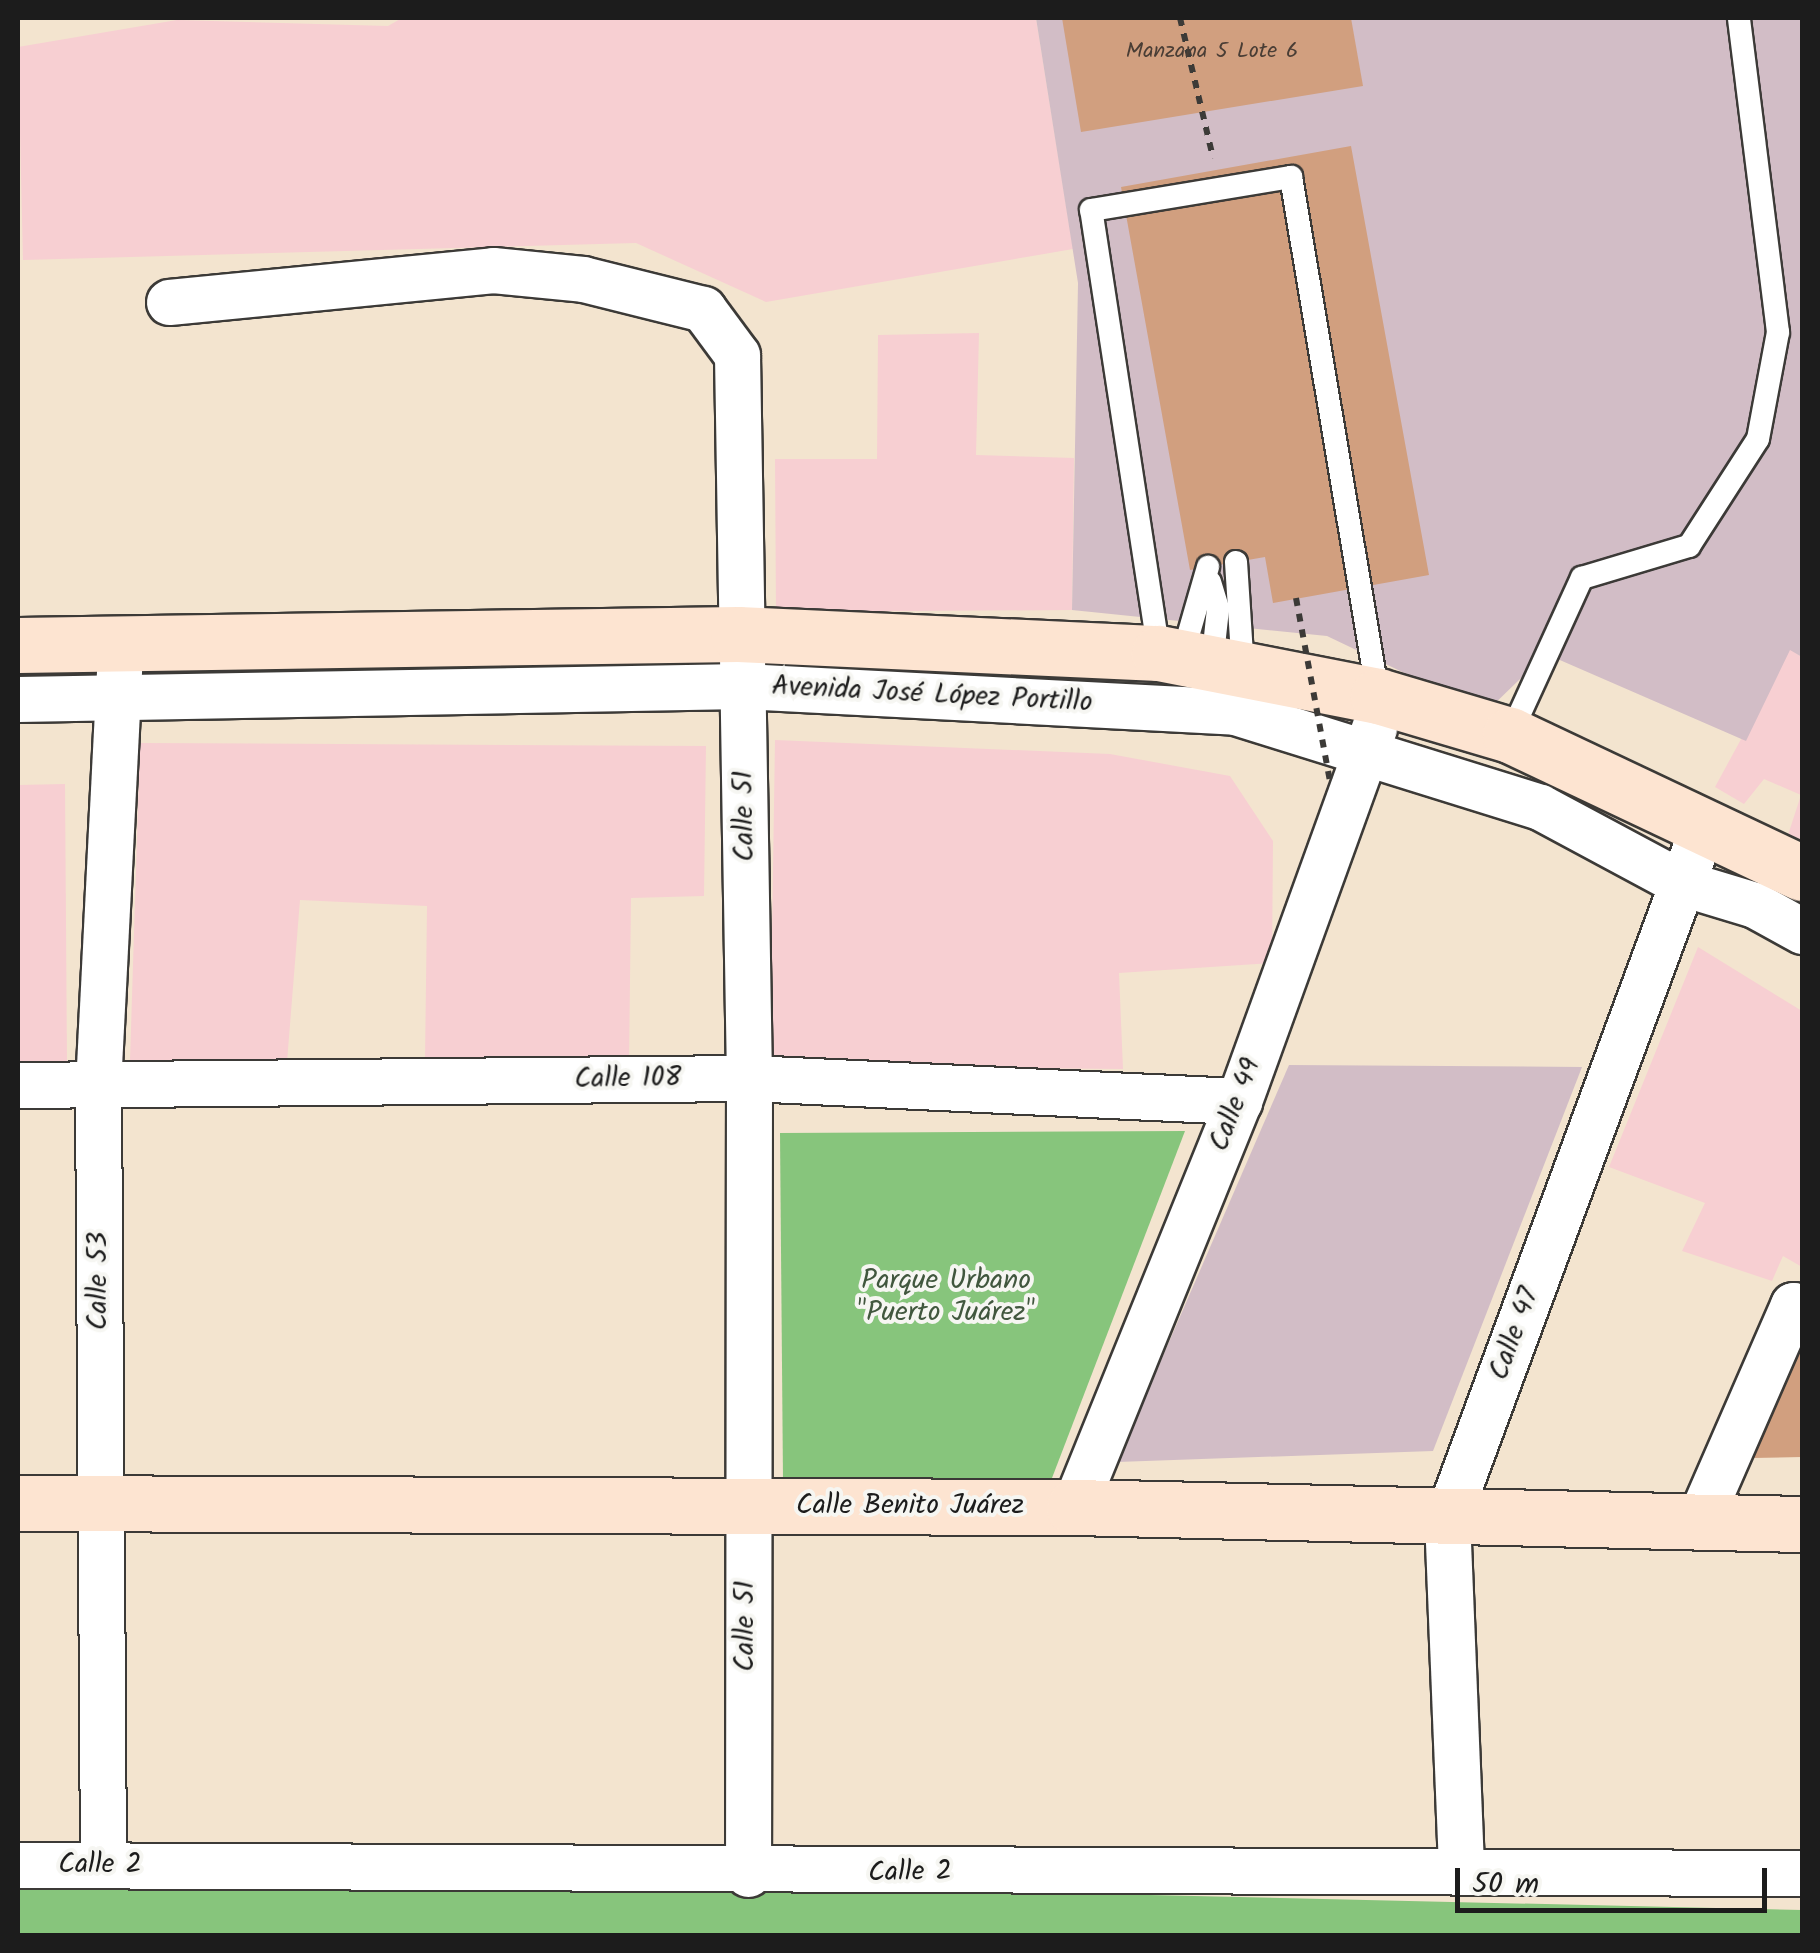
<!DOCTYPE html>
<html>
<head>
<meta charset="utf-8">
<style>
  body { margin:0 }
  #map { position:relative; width:1820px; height:1953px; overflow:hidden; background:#f3e4cf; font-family:Kalam,sans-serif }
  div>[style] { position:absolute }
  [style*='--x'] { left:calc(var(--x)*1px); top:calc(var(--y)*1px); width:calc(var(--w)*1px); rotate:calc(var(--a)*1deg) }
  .built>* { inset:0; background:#f7cfd2 }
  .industrial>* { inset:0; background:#d2bdc6 }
  .green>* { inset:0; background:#87c57c }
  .building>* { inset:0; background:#d19f7f }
  .path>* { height:6px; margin-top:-3px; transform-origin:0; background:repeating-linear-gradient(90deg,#3c3a37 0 8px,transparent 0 16px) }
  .roads { filter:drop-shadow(2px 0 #3c3a37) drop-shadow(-2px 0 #3c3a37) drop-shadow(0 2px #3c3a37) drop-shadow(0 -2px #3c3a37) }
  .lane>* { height:22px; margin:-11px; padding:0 11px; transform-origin:11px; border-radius:11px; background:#fff }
  .street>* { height:45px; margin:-22.5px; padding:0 22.5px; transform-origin:22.5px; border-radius:22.5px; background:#fff }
  .secondary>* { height:55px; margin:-27.5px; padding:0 27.5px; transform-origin:27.5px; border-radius:27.5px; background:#fde4d1 }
  .path-bridge>* { height:6px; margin-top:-3px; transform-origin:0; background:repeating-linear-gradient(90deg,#3c3a37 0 8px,transparent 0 16px) }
  span { translate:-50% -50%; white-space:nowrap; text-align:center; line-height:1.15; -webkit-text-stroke:8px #f6f6f2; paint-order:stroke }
  .number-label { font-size:22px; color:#493d35 }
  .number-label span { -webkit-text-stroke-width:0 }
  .street-label { font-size:28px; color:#1c1c1c }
  .park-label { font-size:28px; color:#41573e }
  .frame { position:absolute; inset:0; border:20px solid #1c1c1c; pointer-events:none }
  .scale { position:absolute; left:1455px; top:1868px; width:312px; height:45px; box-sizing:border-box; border:5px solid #1c1c1c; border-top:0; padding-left:12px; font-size:30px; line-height:35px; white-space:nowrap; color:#1c1c1c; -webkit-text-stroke:8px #f6f6f2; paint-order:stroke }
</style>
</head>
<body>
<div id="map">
  <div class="built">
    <i style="clip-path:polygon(402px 18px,1036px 18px,1073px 249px,766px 302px,636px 243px,23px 260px,18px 47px,177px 20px,388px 26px)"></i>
    <i style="clip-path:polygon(979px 333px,976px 455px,1074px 458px,1072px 610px,776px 612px,775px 459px,877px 459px,878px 335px)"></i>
    <i style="clip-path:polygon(1790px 649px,1802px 657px,1802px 844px,1788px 835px,1801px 795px,1764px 779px,1744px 804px,1715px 787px)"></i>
    <i style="clip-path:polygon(775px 740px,1110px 754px,1230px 776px,1273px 841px,1272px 963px,1119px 973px,1123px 1069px,770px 1066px)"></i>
    <i style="clip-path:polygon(140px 743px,706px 746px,704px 896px,631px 898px,629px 1064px,425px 1060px,427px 906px,300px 900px,287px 1062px,130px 1060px)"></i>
    <i style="clip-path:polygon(65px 784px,67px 1063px,18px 1063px,18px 785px)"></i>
    <i style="clip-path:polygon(1698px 947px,1802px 1011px,1802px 1267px,1783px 1256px,1772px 1281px,1682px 1251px,1705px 1203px,1609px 1167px)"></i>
  </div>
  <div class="industrial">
    <i style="clip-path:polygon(1036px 18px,1802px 18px,1802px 657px,1790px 650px,1746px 741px,1546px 654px,1486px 712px,1327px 636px,1072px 610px,1078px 283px)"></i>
    <i style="clip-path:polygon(1289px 1065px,1582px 1067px,1433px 1451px,1117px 1462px)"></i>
  </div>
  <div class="green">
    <i style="clip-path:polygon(1185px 1131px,1052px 1478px,783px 1480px,780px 1133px)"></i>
    <i style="clip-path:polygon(18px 1869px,1802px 1910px,1802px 1936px,18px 1936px)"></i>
  </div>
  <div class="building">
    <i style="clip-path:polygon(1062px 18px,1351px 18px,1363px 86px,1081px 132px)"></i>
    <i style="clip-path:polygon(1351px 146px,1429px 575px,1273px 603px,1265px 557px,1190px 570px,1121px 187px)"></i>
    <i style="clip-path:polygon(1802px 1327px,1802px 1457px,1752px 1458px)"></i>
  </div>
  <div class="path">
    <i style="--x:1180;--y:18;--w:144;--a:76.7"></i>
  </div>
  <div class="roads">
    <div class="lane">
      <i style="--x:1236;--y:562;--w:107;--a:86.3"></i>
      <i style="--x:1210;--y:582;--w:28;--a:73"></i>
      <i style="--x:1218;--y:609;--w:55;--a:96.2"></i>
      <i style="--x:1159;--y:653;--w:448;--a:-98.7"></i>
      <i style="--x:1091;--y:210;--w:203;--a:-9.4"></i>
      <i style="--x:1291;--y:177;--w:525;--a:80.47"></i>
      <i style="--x:1182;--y:657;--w:94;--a:-73.9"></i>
      <i style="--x:1510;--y:735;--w:173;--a:-65.4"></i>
      <i style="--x:1582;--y:578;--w:112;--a:-16.7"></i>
      <i style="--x:1689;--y:546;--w:127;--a:-57.2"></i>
      <i style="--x:1758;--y:439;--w:109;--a:-79.4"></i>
      <i style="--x:1778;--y:332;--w:316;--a:-97.1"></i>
    </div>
    <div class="street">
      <i style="--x:169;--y:302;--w:326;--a:-5.6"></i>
      <i style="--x:493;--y:270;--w:90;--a:5.7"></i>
      <i style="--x:583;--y:279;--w:124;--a:14"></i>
      <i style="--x:703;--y:309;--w:57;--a:53.5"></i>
      <i style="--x:737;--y:355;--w:723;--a:89.05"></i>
      <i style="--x:749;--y:1078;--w:796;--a:90.07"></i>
      <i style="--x:18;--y:699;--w:725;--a:-1.03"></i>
      <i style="--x:743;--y:686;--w:493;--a:3"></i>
      <i style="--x:1235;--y:712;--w:319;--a:17.3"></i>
      <i style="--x:1540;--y:807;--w:161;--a:28.2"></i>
      <i style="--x:1682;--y:883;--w:76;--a:16.8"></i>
      <i style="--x:1755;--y:905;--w:54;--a:29"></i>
      <i style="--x:18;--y:1085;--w:731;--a:-0.55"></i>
      <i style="--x:749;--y:1078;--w:491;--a:2.7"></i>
      <i style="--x:1074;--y:1507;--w:438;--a:-67.9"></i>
      <i style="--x:1239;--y:1101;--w:397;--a:-70.1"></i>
      <i style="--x:1697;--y:1525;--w:240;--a:-66.4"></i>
      <i style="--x:1793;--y:1305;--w:11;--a:38"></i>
      <i style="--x:103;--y:1864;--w:778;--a:-90.37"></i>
      <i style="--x:98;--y:1086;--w:417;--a:-87.1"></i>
      <i style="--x:18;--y:1865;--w:1784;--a:0.26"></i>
      <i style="--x:1461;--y:1866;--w:347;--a:-92.3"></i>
      <i style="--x:1447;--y:1519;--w:741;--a:-69.71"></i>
    </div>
    <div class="secondary">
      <i style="--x:18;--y:645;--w:720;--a:-0.88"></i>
      <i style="--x:738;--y:634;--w:421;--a:2.6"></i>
      <i style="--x:1159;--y:653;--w:223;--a:11.1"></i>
      <i style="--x:1378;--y:696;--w:138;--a:16.5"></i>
      <i style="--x:1510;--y:735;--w:323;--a:25.3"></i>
      <i style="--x:18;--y:1503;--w:1056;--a:0.22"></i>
      <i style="--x:1074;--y:1507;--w:728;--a:1.34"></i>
    </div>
  </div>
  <div class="path-bridge">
    <i style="--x:1296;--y:598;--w:191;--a:79.5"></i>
  </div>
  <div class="number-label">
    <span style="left:1212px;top:52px">Manzana 5 Lote 6</span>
  </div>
  <div class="street-label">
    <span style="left:932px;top:695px;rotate:3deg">Avenida José López Portillo</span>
    <span style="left:745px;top:816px;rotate:-91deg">Calle 51</span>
    <span style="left:628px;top:1079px;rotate:-1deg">Calle 108</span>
    <span style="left:1236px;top:1105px;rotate:-69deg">Calle 49</span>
    <span style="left:99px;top:1281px;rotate:-90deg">Calle 53</span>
    <span style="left:1515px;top:1334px;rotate:-70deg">Calle 47</span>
    <span style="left:910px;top:1506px">Calle Benito Juárez</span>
    <span style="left:746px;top:1626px;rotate:-90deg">Calle 51</span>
    <span style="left:100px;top:1865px">Calle 2</span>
    <span style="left:910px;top:1873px;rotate:-1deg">Calle 2</span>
  </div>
  <div class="park-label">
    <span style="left:946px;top:1297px">Parque Urbano<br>"Puerto Juárez"</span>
  </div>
  <div class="frame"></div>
  <div class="scale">50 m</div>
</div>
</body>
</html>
